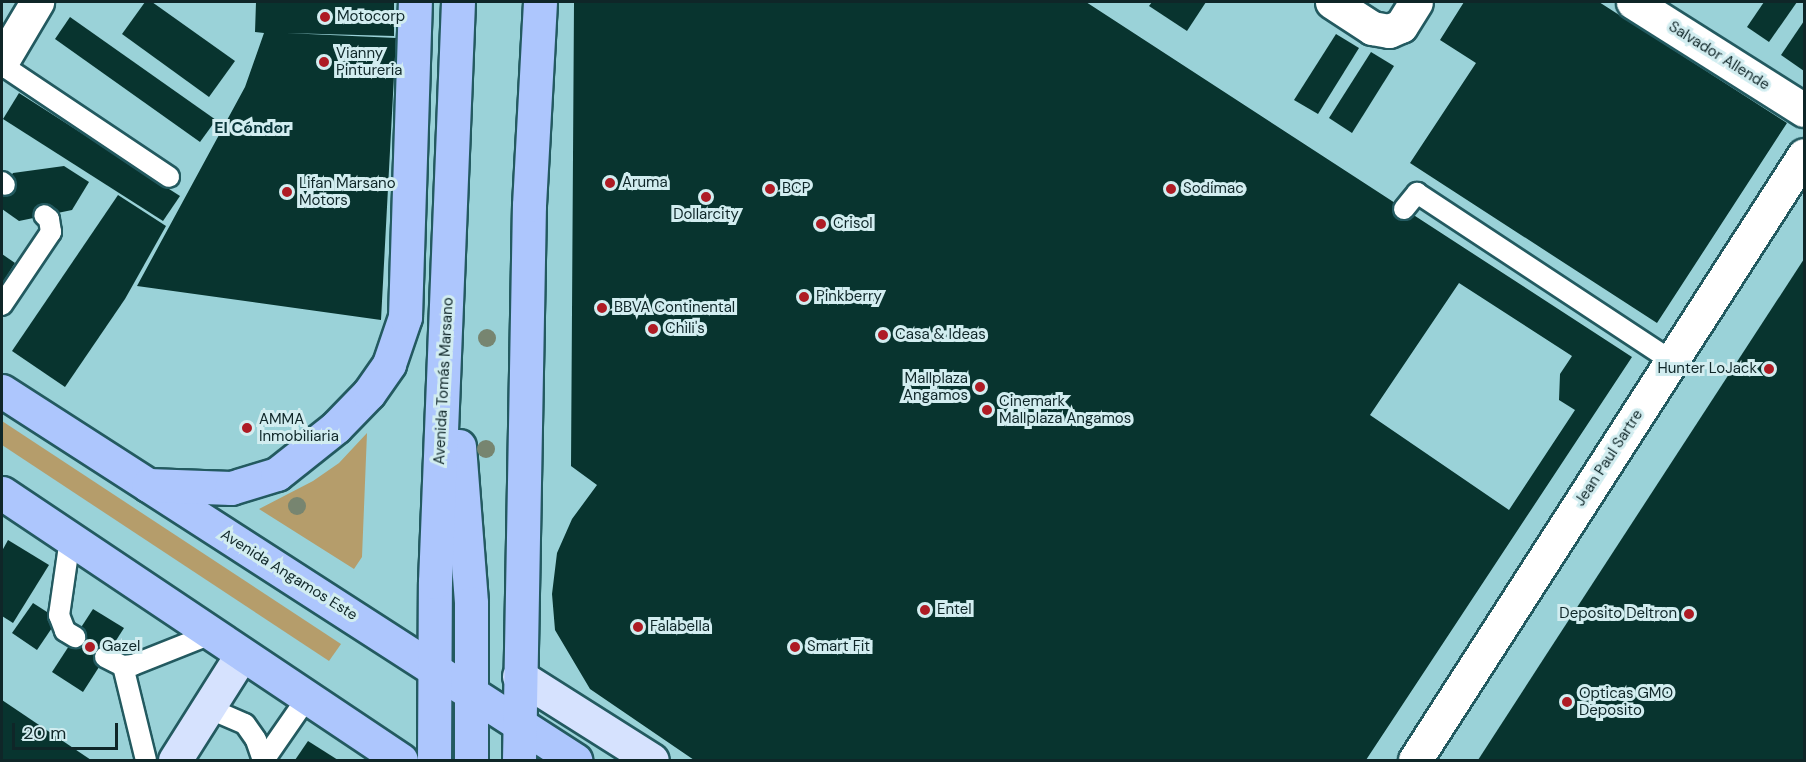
<!DOCTYPE html>
<html>
<head>
<meta charset="utf-8">
<style>
  body { margin:0 }
  #map { position:relative; width:1806px; height:762px; overflow:hidden; background:#9ad2d8; font-family:"DM Sans",sans-serif }
  div>[style] { position:absolute }
  [style*='--x'] { left:calc(var(--x)*1px); top:calc(var(--y)*1px); width:calc(var(--w)*1px); rotate:calc(var(--a)*1deg) }
  .green>* { inset:0; background:#b59d6b }
  .building>* { inset:0; background:#08342f }
  .roads { filter:drop-shadow(2px 0 #235a60) drop-shadow(-2px 0 #235a60) drop-shadow(0 2px #235a60) drop-shadow(0 -2px #235a60) }
  .lane>* { height:20px; margin:-10px; padding:0 10px; transform-origin:10px; border-radius:10px; background:#fff }
  .street>* { height:33px; margin:-16.5px; padding:0 16.5px; transform-origin:16.5px; border-radius:16.5px; background:#fff }
  .secondary>* { height:33px; margin:-16.5px; padding:0 16.5px; transform-origin:16.5px; border-radius:16.5px; background:#d6e2fe }
  .primary>* { height:33px; margin:-16.5px; padding:0 16.5px; transform-origin:16.5px; border-radius:16.5px; background:#adc6fd }
  .trees>* { width:18px; height:18px; margin:-9px; border-radius:50%; background:#778570 }
  .dots>* { width:16px; height:16px; translate:-50% -50%; box-sizing:border-box; border:3px solid #d2edf0; border-radius:50% }
  span { translate:-50% -50%; white-space:nowrap; text-align:center; line-height:1.15; -webkit-text-stroke:6px #d2edf0; paint-order:stroke }
  .poi-label { font-size:15px; color:#0f2628 }
  .left { translate:0 -50%; text-align:left }
  .right { translate:-100% -50%; text-align:right }
  .street-label { font-size:15px; color:#0f2628 }
  .neighbourhood-label { font-size:16px; color:#073438; font-weight:700 }
  .frame { position:absolute; inset:0; border:3px solid #0f2628; pointer-events:none }
  .scale { position:absolute; left:12px; top:723px; width:106px; height:27px; box-sizing:border-box; border:3px solid #0f2628; border-top:0; padding-left:8px; font-size:18px; line-height:21px; white-space:nowrap; color:#0f2628; -webkit-text-stroke:4px #d2edf0; paint-order:stroke }
</style>
</head>
<body>
<div id="map">
  <div class="green">
    <i style="clip-path:polygon(2px 421px,341px 644px,329px 661px,2px 445px)"></i>
    <i style="clip-path:polygon(367px 433px,362px 557px,354px 569px,259px 509px,313px 481px,339px 463px)"></i>
  </div>
  <div class="building">
    <i style="clip-path:polygon(145px 2px,152px 2px,235px 61px,209px 97px,122px 34px)"></i>
    <i style="clip-path:polygon(256px 2px,394px 2px,394px 36px,286px 33px,396px 38px,381px 320px,137px 286px,245px 87px,264px 33px,255px 32px)"></i>
    <i style="clip-path:polygon(evenodd,574px 2px,1086px 2px,1632px 357px,1366px 760px,694px 760px,590px 689px,555px 630px,552px 594px,557px 553px,572px 519px,597px 485px,571px 466px,574px 2px,1459px 283px,1572px 356px,1560px 374px,1559px 400px,1575px 410px,1509px 510px,1370px 415px,1459px 283px)"></i>
    <i style="clip-path:polygon(1152px 2px,1206px 2px,1187px 31px,1149px 6px)"></i>
    <i style="clip-path:polygon(1464px 2px,1599px 2px,1787px 123px,1657px 323px,1410px 163px,1476px 63px,1440px 40px)"></i>
    <i style="clip-path:polygon(1764px 2px,1797px 2px,1769px 42px,1747px 27px)"></i>
    <i style="clip-path:polygon(70px 17px,216px 120px,200px 142px,55px 39px)"></i>
    <i style="clip-path:polygon(1804px 21px,1804px 71px,1781px 55px)"></i>
    <i style="clip-path:polygon(1336px 34px,1359px 48px,1318px 114px,1294px 100px)"></i>
    <i style="clip-path:polygon(1371px 52px,1394px 66px,1352px 133px,1329px 118px)"></i>
    <i style="clip-path:polygon(19px 93px,180px 196px,163px 221px,3px 119px)"></i>
    <i style="clip-path:polygon(64px 166px,89px 182px,72px 210px,19px 221px,2px 209px,2px 189px,13px 173px)"></i>
    <i style="clip-path:polygon(118px 195px,166px 226px,125px 299px,65px 387px,12px 351px)"></i>
    <i style="clip-path:polygon(2px 254px,15px 263px,2px 284px)"></i>
    <i style="clip-path:polygon(1804px 259px,1804px 760px,1478px 760px,1546px 655px)"></i>
    <i style="clip-path:polygon(8px 540px,49px 565px,13px 623px,2px 616px,2px 551px)"></i>
    <i style="clip-path:polygon(33px 603px,58px 619px,37px 650px,12px 633px)"></i>
    <i style="clip-path:polygon(93px 609px,124px 628px,83px 692px,52px 672px)"></i>
    <i style="clip-path:polygon(2px 700px,91px 760px,2px 760px)"></i>
    <i style="clip-path:polygon(308px 741px,338px 760px,295px 760px)"></i>
  </div>
  <div class="roads">
    <div class="lane">
      <i style="--x:2;--y:65;--w:201;--a:33.8"></i>
      <i style="--x:2;--y:182;--w:4;--a:45"></i>
      <i style="--x:1404;--y:209;--w:21;--a:-51"></i>
      <i style="--x:1417;--y:193;--w:305;--a:33.4"></i>
      <i style="--x:2;--y:305;--w:88;--a:-56.1"></i>
      <i style="--x:51;--y:232;--w:13;--a:-99"></i>
      <i style="--x:49;--y:219;--w:6;--a:-141"></i>
      <i style="--x:70;--y:539;--w:77;--a:98.2"></i>
      <i style="--x:59;--y:615;--w:17;--a:69"></i>
      <i style="--x:65;--y:631;--w:12;--a:31"></i>
      <i style="--x:105;--y:657;--w:20;--a:27"></i>
      <i style="--x:123;--y:666;--w:10;--a:-6"></i>
      <i style="--x:133;--y:665;--w:84;--a:-21.7"></i>
      <i style="--x:123;--y:666;--w:97;--a:76.3"></i>
      <i style="--x:208;--y:708;--w:40;--a:23.4"></i>
      <i style="--x:245;--y:724;--w:19;--a:55"></i>
      <i style="--x:256;--y:740;--w:21;--a:71"></i>
      <i style="--x:264;--y:760;--w:75;--a:-55.3"></i>
    </div>
    <div class="street">
      <i style="--x:1332;--y:2;--w:48;--a:33"></i>
      <i style="--x:1372;--y:28;--w:17;--a:10"></i>
      <i style="--x:1389;--y:31;--w:13;--a:-23"></i>
      <i style="--x:1401;--y:26;--w:28;--a:-58"></i>
      <i style="--x:1633;--y:2;--w:202;--a:32.3"></i>
      <i style="--x:2;--y:61;--w:69;--a:-59.3"></i>
      <i style="--x:1415;--y:760;--w:719;--a:-57.26"></i>
    </div>
    <div class="secondary">
      <i style="--x:519;--y:676;--w:157;--a:32.3"></i>
      <i style="--x:175;--y:760;--w:125;--a:-57.7"></i>
    </div>
    <div class="primary">
      <i style="--x:2;--y:391;--w:682;--a:32.78"></i>
      <i style="--x:459;--y:446;--w:157;--a:85.6"></i>
      <i style="--x:471;--y:603;--w:157;--a:90"></i>
      <i style="--x:148;--y:485;--w:83;--a:2.1"></i>
      <i style="--x:231;--y:488;--w:48;--a:-16.9"></i>
      <i style="--x:277;--y:474;--w:75;--a:-38.5"></i>
      <i style="--x:336;--y:427;--w:47;--a:-45.9"></i>
      <i style="--x:369;--y:393;--w:35;--a:-55"></i>
      <i style="--x:389;--y:364;--w:50;--a:-71.2"></i>
      <i style="--x:405;--y:317;--w:315;--a:-88.2"></i>
      <i style="--x:2;--y:493;--w:480;--a:33.8"></i>
      <i style="--x:434;--y:760;--w:178;--a:-89.7"></i>
      <i style="--x:435;--y:582;--w:580;--a:-87.73"></i>
      <i style="--x:519;--y:760;--w:555;--a:-88.97"></i>
      <i style="--x:529;--y:205;--w:203;--a:-86.9"></i>
    </div>
  </div>
  <div class="trees">
    <i style="left:487px;top:338px"></i>
    <i style="left:486px;top:449px"></i>
    <i style="left:297px;top:506px"></i>
  </div>
  <div class="dots">
    <i style="left:325px;top:17px;background:#ae1b24"></i>
    <i style="left:324px;top:62px;background:#ae1b24"></i>
    <i style="left:610px;top:183px;background:#ae1b24"></i>
    <i style="left:770px;top:189px;background:#ae1b24"></i>
    <i style="left:1171px;top:189px;background:#ae1b24"></i>
    <i style="left:287px;top:192px;background:#ae1b24"></i>
    <i style="left:706px;top:197px;background:#ae1b24"></i>
    <i style="left:821px;top:224px;background:#ae1b24"></i>
    <i style="left:804px;top:297px;background:#ae1b24"></i>
    <i style="left:602px;top:308px;background:#ae1b24"></i>
    <i style="left:653px;top:329px;background:#ae1b24"></i>
    <i style="left:883px;top:335px;background:#ae1b24"></i>
    <i style="left:1769px;top:369px;background:#ae1b24"></i>
    <i style="left:980px;top:387px;background:#ae1b24"></i>
    <i style="left:987px;top:410px;background:#ae1b24"></i>
    <i style="left:247px;top:428px;background:#ae1b24"></i>
    <i style="left:925px;top:610px;background:#ae1b24"></i>
    <i style="left:1689px;top:614px;background:#ae1b24"></i>
    <i style="left:638px;top:627px;background:#ae1b24"></i>
    <i style="left:90px;top:647px;background:#ae1b24"></i>
    <i style="left:795px;top:647px;background:#ae1b24"></i>
    <i style="left:1567px;top:702px;background:#ae1b24"></i>
  </div>
  <div class="poi-label">
    <span class="left" style="left:337px;top:17px">Motocorp</span>
    <span class="left" style="left:336px;top:62px">Vianny<br>Pintureria</span>
    <span class="left" style="left:299px;top:192px">Lifan Marsano<br>Motors</span>
    <span class="left" style="left:622px;top:183px">Aruma</span>
    <span class="left" style="left:782px;top:189px">BCP</span>
    <span class="left" style="left:1183px;top:189px">Sodimac</span>
    <span style="left:706px;top:215px">Dollarcity</span>
    <span class="left" style="left:833px;top:224px">Crisol</span>
    <span class="left" style="left:816px;top:297px">Pinkberry</span>
    <span class="left" style="left:614px;top:308px">BBVA Continental</span>
    <span class="left" style="left:665px;top:329px">Chili's</span>
    <span class="left" style="left:895px;top:335px">Casa &amp; Ideas</span>
    <span class="right" style="left:1757px;top:369px">Hunter LoJack</span>
    <span class="right" style="left:968px;top:387px">Mallplaza<br>Angamos</span>
    <span class="left" style="left:999px;top:410px">Cinemark<br>Mallplaza Angamos</span>
    <span class="left" style="left:259px;top:428px">AMMA<br>Inmobiliaria</span>
    <span class="left" style="left:937px;top:610px">Entel</span>
    <span class="right" style="left:1677px;top:614px">Deposito Deltron</span>
    <span class="left" style="left:650px;top:627px">Falabella</span>
    <span class="left" style="left:102px;top:647px">Gazel</span>
    <span class="left" style="left:807px;top:647px">Smart Fit</span>
    <span class="left" style="left:1579px;top:702px">Opticas GMO<br>Deposito</span>
  </div>
  <div class="street-label">
    <span style="left:1719px;top:56px;rotate:32deg">Salvador Allende</span>
    <span style="left:444px;top:381px;rotate:-87deg">Avenida Tomás Marsano</span>
    <span style="left:1609px;top:458px;rotate:-57deg">Jean Paul Sartre</span>
    <span style="left:289px;top:575px;rotate:32deg">Avenida Angamos Este</span>
  </div>
  <div class="neighbourhood-label">
    <span style="left:252px;top:128px">El Cóndor</span>
  </div>
  <div class="frame"></div>
  <div class="scale">20 m</div>
</div>
</body>
</html>
